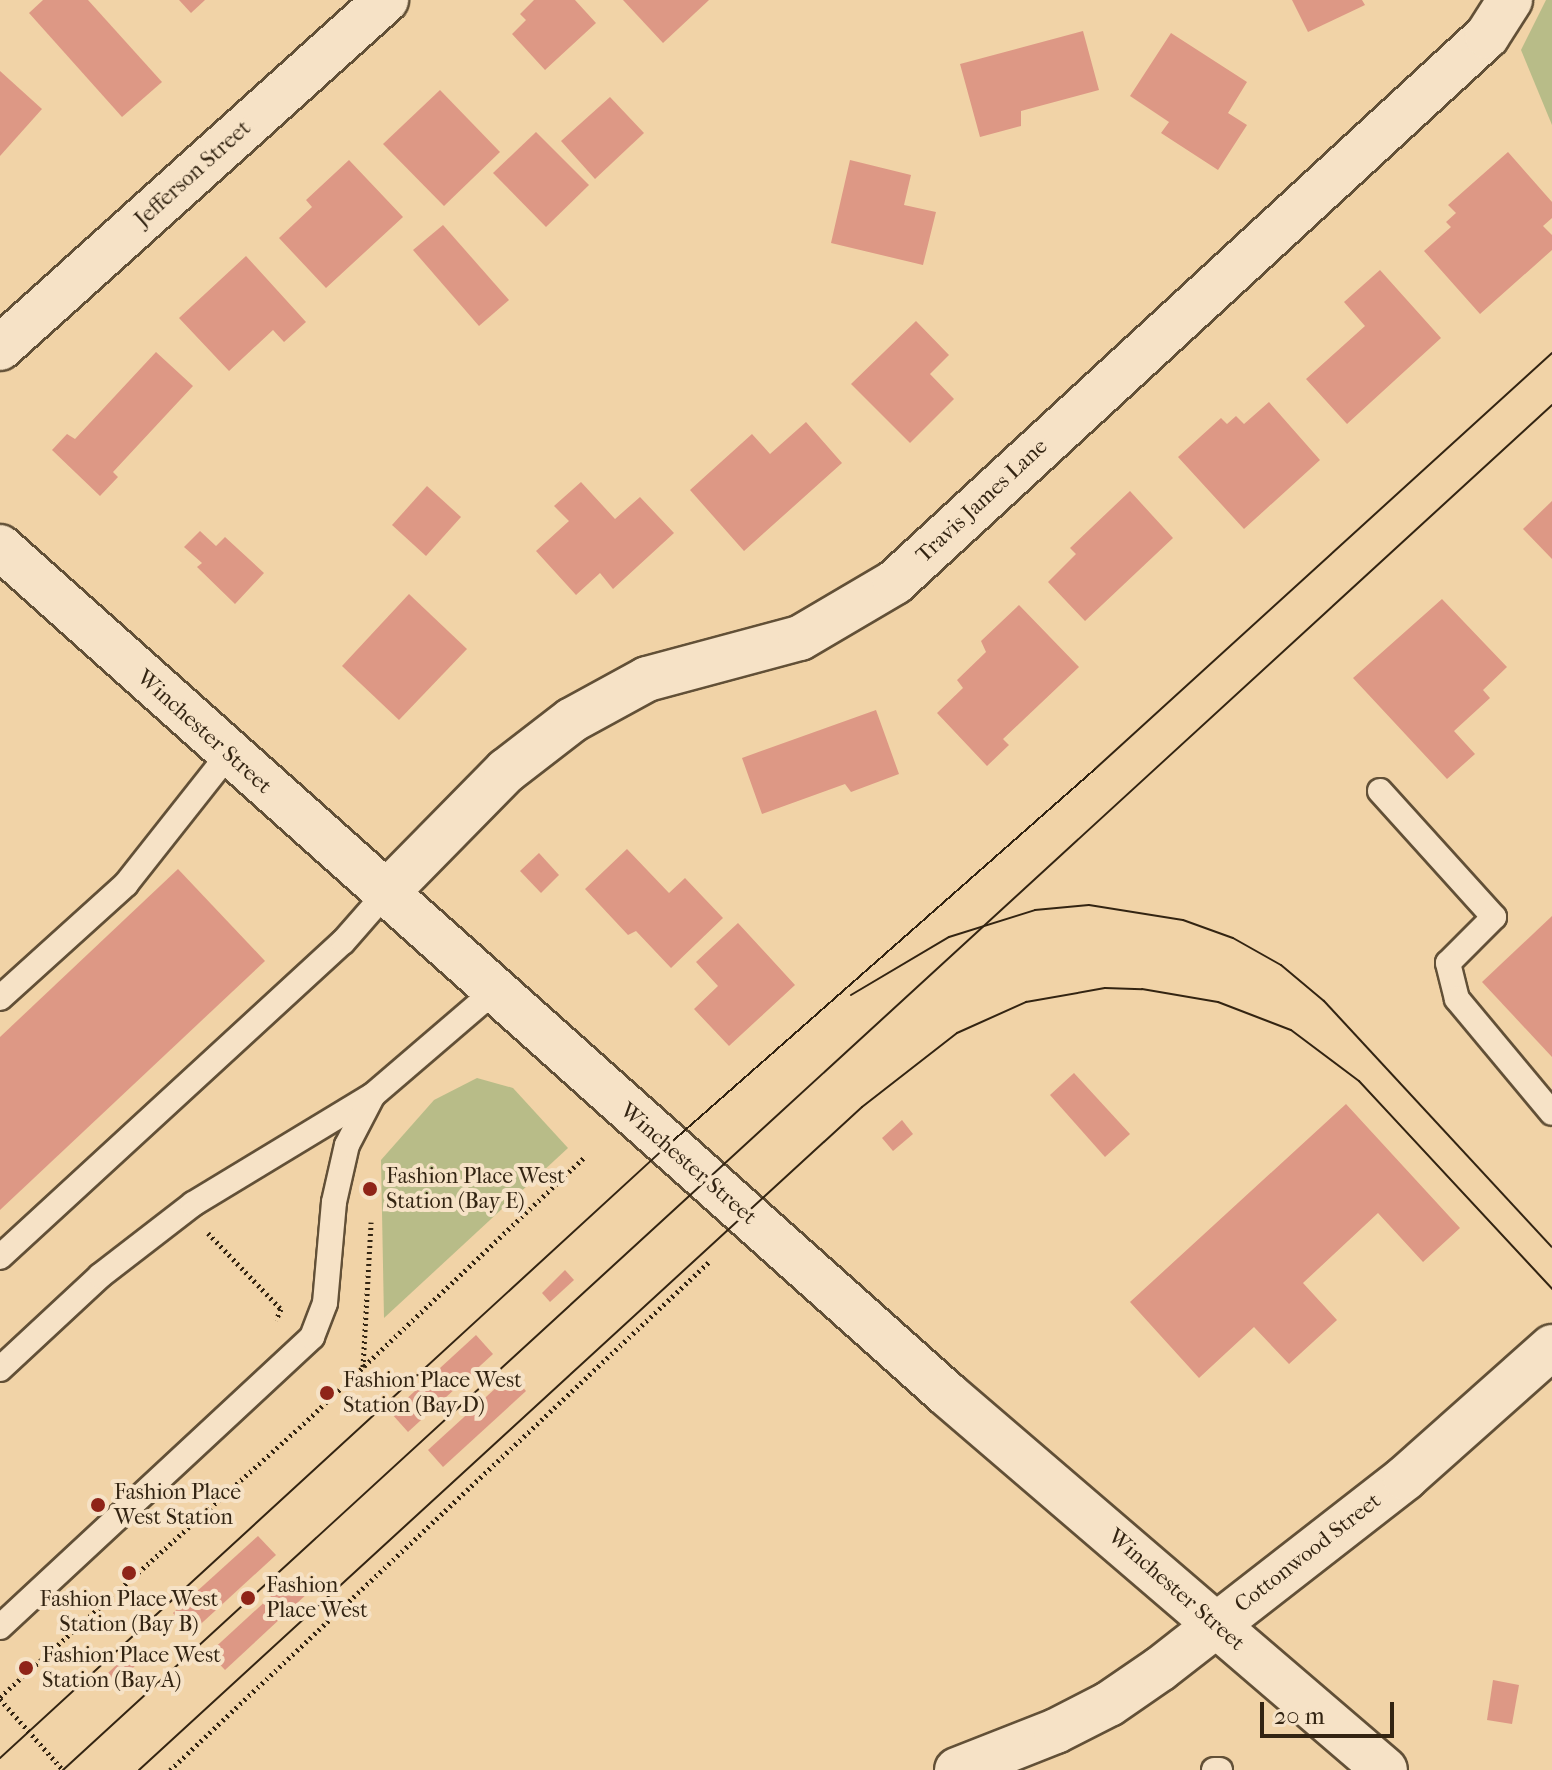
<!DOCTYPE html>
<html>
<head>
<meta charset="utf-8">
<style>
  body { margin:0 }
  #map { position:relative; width:1552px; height:1770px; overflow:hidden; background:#f1d3a7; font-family:"IM FELL French Canon",serif }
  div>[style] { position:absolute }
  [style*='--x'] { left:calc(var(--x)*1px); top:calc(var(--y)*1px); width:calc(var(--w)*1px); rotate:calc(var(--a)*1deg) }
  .green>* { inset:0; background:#b8bc88 }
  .building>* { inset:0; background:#dd9885 }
  .path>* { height:5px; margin-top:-2.5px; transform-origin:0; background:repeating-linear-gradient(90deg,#332412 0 2px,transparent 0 6px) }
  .roads { filter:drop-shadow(2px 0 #625037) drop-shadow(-2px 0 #625037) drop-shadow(0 2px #625037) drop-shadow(0 -2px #625037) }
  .lane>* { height:24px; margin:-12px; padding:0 12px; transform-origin:12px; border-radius:12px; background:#f6e2c6 }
  .street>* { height:44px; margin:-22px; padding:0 22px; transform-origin:22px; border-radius:22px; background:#f6e2c6 }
  .secondary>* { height:44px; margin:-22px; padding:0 22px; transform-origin:22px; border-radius:22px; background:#f6e2c6 }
  .tram>* { height:2px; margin:-1px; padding:0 1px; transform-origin:1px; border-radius:1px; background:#332412 }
  .dots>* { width:22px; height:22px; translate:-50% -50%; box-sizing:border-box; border:4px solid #f6e2c6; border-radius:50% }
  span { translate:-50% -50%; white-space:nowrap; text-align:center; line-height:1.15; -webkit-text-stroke:8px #f6e2c6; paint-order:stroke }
  .street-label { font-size:22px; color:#332412 }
  .poi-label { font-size:22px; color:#332412 }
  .left { translate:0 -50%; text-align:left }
  .scale { position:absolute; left:1260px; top:1702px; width:134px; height:36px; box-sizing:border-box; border:4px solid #332412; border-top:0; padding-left:10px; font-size:24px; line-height:28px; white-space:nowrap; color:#332412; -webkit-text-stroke:6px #f6e2c6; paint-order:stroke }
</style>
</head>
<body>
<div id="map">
  <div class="green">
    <i style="clip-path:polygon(1546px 0,1552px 0,1552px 125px,1521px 50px)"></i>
    <i style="clip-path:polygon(477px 1078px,513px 1088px,568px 1148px,384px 1318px,381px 1160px,434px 1100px)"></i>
  </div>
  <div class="building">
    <i style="clip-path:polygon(43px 0,88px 0,162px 82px,122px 117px,29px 13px)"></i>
    <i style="clip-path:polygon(179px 0,205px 0,191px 13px)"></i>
    <i style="clip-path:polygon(534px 0,575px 0,596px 23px,545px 70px,512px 34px,526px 20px,520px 14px)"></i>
    <i style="clip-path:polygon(623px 0,709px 0,663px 43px)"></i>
    <i style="clip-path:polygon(1292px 0,1362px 0,1365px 5px,1308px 32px)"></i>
    <i style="clip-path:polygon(1083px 31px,1099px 90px,1021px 111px,1021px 126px,980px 137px,960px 64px)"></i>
    <i style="clip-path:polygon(1171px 33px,1247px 82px,1228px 113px,1247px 125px,1218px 170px,1161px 133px,1169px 122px,1130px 96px)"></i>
    <i style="clip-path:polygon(0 71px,42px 109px,0 156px)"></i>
    <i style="clip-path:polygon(440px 90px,500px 152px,444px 206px,383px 144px)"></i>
    <i style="clip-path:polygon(610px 97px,644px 133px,595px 179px,561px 141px)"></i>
    <i style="clip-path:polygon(536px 132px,589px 185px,546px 227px,493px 173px)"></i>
    <i style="clip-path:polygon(1508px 152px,1552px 202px,1552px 218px,1543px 226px,1552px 235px,1552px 250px,1480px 314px,1424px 251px,1451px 227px,1446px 222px,1456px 213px,1448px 205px)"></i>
    <i style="clip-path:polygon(349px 160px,403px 217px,326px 288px,279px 238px,312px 207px,306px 200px)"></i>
    <i style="clip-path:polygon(850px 160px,911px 175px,904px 205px,936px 212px,923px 265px,831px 243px)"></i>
    <i style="clip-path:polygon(443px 225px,509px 300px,479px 326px,413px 250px)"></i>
    <i style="clip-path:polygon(246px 256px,306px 322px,284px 342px,273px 330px,229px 371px,179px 318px)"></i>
    <i style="clip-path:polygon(1380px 270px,1441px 338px,1347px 424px,1306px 379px,1365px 326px,1344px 302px)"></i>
    <i style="clip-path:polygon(916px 321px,949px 355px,930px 374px,954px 399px,910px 443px,851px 384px)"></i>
    <i style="clip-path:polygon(156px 352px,193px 386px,113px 472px,118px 477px,100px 496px,52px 450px,67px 434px,75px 439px)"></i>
    <i style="clip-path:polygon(1269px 402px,1320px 460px,1244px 529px,1178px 457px,1221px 418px,1227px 424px,1236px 416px,1244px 424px)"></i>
    <i style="clip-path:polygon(806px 422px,842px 463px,744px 551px,690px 490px,752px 434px,770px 454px)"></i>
    <i style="clip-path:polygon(581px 482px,615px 519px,640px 497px,674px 533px,613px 589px,600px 573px,576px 595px,536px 551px,569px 521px,554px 506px)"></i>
    <i style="clip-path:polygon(427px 486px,461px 517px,426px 556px,392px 525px)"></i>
    <i style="clip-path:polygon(1130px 491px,1173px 538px,1085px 621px,1048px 582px,1076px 554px,1070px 548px)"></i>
    <i style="clip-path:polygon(1552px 501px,1552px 559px,1523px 529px)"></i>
    <i style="clip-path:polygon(200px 531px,216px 546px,225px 537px,264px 573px,235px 604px,197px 567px,202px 563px,184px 547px)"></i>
    <i style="clip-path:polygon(409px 594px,467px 649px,399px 720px,342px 666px)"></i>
    <i style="clip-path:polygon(1442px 599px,1507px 667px,1483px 690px,1490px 698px,1454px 731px,1475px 754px,1447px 779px,1353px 678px)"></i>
    <i style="clip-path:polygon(1019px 605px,1079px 667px,1003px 739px,1009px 745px,987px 766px,937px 713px,963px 688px,957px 680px,986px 652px,981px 641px)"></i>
    <i style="clip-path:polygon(876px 710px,899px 774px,851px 792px,845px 784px,762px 814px,742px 758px)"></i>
    <i style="clip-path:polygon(627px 849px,669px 893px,685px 878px,723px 918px,671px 968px,636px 931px,628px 935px,585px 889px)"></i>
    <i style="clip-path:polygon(539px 853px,559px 875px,541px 893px,520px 871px)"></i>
    <i style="clip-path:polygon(178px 869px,265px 961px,0 1210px,0 1037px)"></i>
    <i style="clip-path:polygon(1552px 916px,1552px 1057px,1482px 982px)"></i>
    <i style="clip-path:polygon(738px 923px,795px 985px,729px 1046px,694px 1009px,718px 986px,696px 962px)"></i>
    <i style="clip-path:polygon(1074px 1073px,1130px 1134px,1105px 1157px,1050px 1095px)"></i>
    <i style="clip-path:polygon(1346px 1104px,1460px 1228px,1423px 1262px,1378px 1213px,1303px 1283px,1337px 1320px,1289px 1364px,1254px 1327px,1199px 1378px,1130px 1302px)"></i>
    <i style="clip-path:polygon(902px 1120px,913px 1134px,893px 1151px,882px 1138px)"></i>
    <i style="clip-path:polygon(565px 1270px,574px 1280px,550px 1302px,542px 1293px)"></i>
    <i style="clip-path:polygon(476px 1335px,493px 1354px,408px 1432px,391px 1413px)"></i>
    <i style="clip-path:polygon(511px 1374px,526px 1391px,443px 1467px,428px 1450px)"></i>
    <i style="clip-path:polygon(258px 1536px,276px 1555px,191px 1633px,173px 1613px)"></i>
    <i style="clip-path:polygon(294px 1575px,309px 1592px,225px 1670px,209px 1653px)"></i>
    <i style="clip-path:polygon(130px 1652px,139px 1662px,116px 1684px,107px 1674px)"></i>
    <i style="clip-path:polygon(1493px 1680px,1519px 1685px,1512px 1724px,1487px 1720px)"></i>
  </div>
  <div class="path">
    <i style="--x:208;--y:1233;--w:105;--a:46.2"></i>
    <i style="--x:281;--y:1309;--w:12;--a:114"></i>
    <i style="--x:363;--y:1367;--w:145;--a:-86.8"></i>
    <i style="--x:0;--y:1697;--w:402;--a:-42"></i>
    <i style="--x:299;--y:1428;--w:393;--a:-43.5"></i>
    <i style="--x:0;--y:1699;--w:95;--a:48.4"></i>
    <i style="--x:170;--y:1770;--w:743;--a:-43.31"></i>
  </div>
  <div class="roads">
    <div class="lane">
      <i style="--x:1380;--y:791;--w:170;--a:47.9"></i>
      <i style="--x:1494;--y:917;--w:65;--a:135"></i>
      <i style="--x:1448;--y:963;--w:37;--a:76"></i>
      <i style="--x:1457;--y:999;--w:148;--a:50.2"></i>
      <i style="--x:0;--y:998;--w:170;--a:-42.1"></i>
      <i style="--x:126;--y:884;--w:164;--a:-51.7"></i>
      <i style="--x:0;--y:1257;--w:466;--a:-42.6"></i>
      <i style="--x:343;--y:942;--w:64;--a:-48.8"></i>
      <i style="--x:0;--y:1369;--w:137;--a:-42.9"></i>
      <i style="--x:100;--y:1276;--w:118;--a:-37.7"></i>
      <i style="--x:193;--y:1204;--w:210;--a:-31.2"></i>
      <i style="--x:373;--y:1095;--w:158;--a:-40.6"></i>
      <i style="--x:0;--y:1627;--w:426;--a:-42.9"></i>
      <i style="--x:312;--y:1337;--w:36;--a:-69"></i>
      <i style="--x:325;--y:1303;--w:101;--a:-84.9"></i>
      <i style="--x:334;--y:1202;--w:58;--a:-77.2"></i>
      <i style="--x:347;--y:1145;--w:56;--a:-62.5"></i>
      <i style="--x:1214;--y:1770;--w:6;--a:0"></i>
    </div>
    <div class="street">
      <i style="--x:0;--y:348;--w:520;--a:-42.04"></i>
      <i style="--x:385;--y:894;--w:173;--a:-45.5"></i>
      <i style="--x:506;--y:771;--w:83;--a:-37.7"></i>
      <i style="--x:572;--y:720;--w:85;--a:-28.7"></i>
      <i style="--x:647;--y:679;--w:158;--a:-15"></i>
      <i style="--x:800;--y:638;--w:110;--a:-30.5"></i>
      <i style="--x:895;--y:582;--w:805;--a:-42.69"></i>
      <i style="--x:1487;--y:36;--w:43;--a:-57.4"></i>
    </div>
    <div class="secondary">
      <i style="--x:0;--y:547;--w:1271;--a:41.81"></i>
      <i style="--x:947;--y:1394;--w:577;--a:40.64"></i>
      <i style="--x:957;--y:1770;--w:106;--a:-21.5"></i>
      <i style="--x:1056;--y:1731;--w:59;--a:-27"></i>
      <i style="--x:1109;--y:1704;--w:62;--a:-34.5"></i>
      <i style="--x:1160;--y:1669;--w:311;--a:-37.9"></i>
      <i style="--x:1405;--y:1478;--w:197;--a:-41.7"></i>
    </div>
  </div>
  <div class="tram">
    <i style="--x:851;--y:995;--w:114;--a:-30.6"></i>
    <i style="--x:949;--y:937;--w:90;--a:-17.4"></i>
    <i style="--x:1035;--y:910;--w:54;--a:-5.3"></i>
    <i style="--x:1089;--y:905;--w:95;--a:9.1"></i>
    <i style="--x:1183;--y:920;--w:53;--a:19.8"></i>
    <i style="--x:1233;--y:938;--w:55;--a:29.4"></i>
    <i style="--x:1281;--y:965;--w:56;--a:39.9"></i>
    <i style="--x:1324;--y:1001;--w:335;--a:47.2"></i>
    <i style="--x:0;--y:1758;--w:905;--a:-42.54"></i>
    <i style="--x:667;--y:1146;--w:570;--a:-41.37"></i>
    <i style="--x:1095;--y:769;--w:618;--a:-42.31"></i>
    <i style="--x:63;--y:1770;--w:2020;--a:-42.51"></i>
    <i style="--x:139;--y:1770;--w:981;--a:-42.52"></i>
    <i style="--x:862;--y:1107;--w:120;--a:-37.9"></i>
    <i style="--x:957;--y:1033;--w:76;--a:-24.2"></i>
    <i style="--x:1026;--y:1002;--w:80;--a:-10"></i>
    <i style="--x:1105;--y:988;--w:37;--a:2"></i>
    <i style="--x:1142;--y:989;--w:77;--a:9.7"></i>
    <i style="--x:1218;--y:1002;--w:78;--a:21"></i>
    <i style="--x:1291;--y:1030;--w:85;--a:36.9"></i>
    <i style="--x:1359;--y:1081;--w:284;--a:47.1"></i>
  </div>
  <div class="dots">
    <i style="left:370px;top:1189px;background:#8f2418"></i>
    <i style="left:327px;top:1393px;background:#8f2418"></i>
    <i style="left:98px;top:1505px;background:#8f2418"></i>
    <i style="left:129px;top:1573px;background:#8f2418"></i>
    <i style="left:248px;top:1598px;background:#8f2418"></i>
    <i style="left:26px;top:1668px;background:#8f2418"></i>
  </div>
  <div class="street-label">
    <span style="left:193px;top:174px;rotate:-42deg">Jefferson Street</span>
    <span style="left:982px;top:501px;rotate:-43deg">Travis James Lane</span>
    <span style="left:204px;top:732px;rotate:42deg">Winchester Street</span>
    <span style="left:688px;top:1164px;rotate:41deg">Winchester Street</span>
    <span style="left:1308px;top:1553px;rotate:-38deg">Cottonwood Street</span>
    <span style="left:1176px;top:1590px;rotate:41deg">Winchester Street</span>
  </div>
  <div class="poi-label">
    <span class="left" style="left:386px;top:1189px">Fashion Place West<br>Station (Bay E)</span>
    <span class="left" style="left:343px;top:1393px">Fashion Place West<br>Station (Bay D)</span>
    <span class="left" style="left:114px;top:1505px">Fashion Place<br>West Station</span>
    <span class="left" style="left:266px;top:1598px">Fashion<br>Place West</span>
    <span style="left:129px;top:1612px">Fashion Place West<br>Station (Bay B)</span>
    <span class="left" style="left:42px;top:1668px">Fashion Place West<br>Station (Bay A)</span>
  </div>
  <div class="scale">20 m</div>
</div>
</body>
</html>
